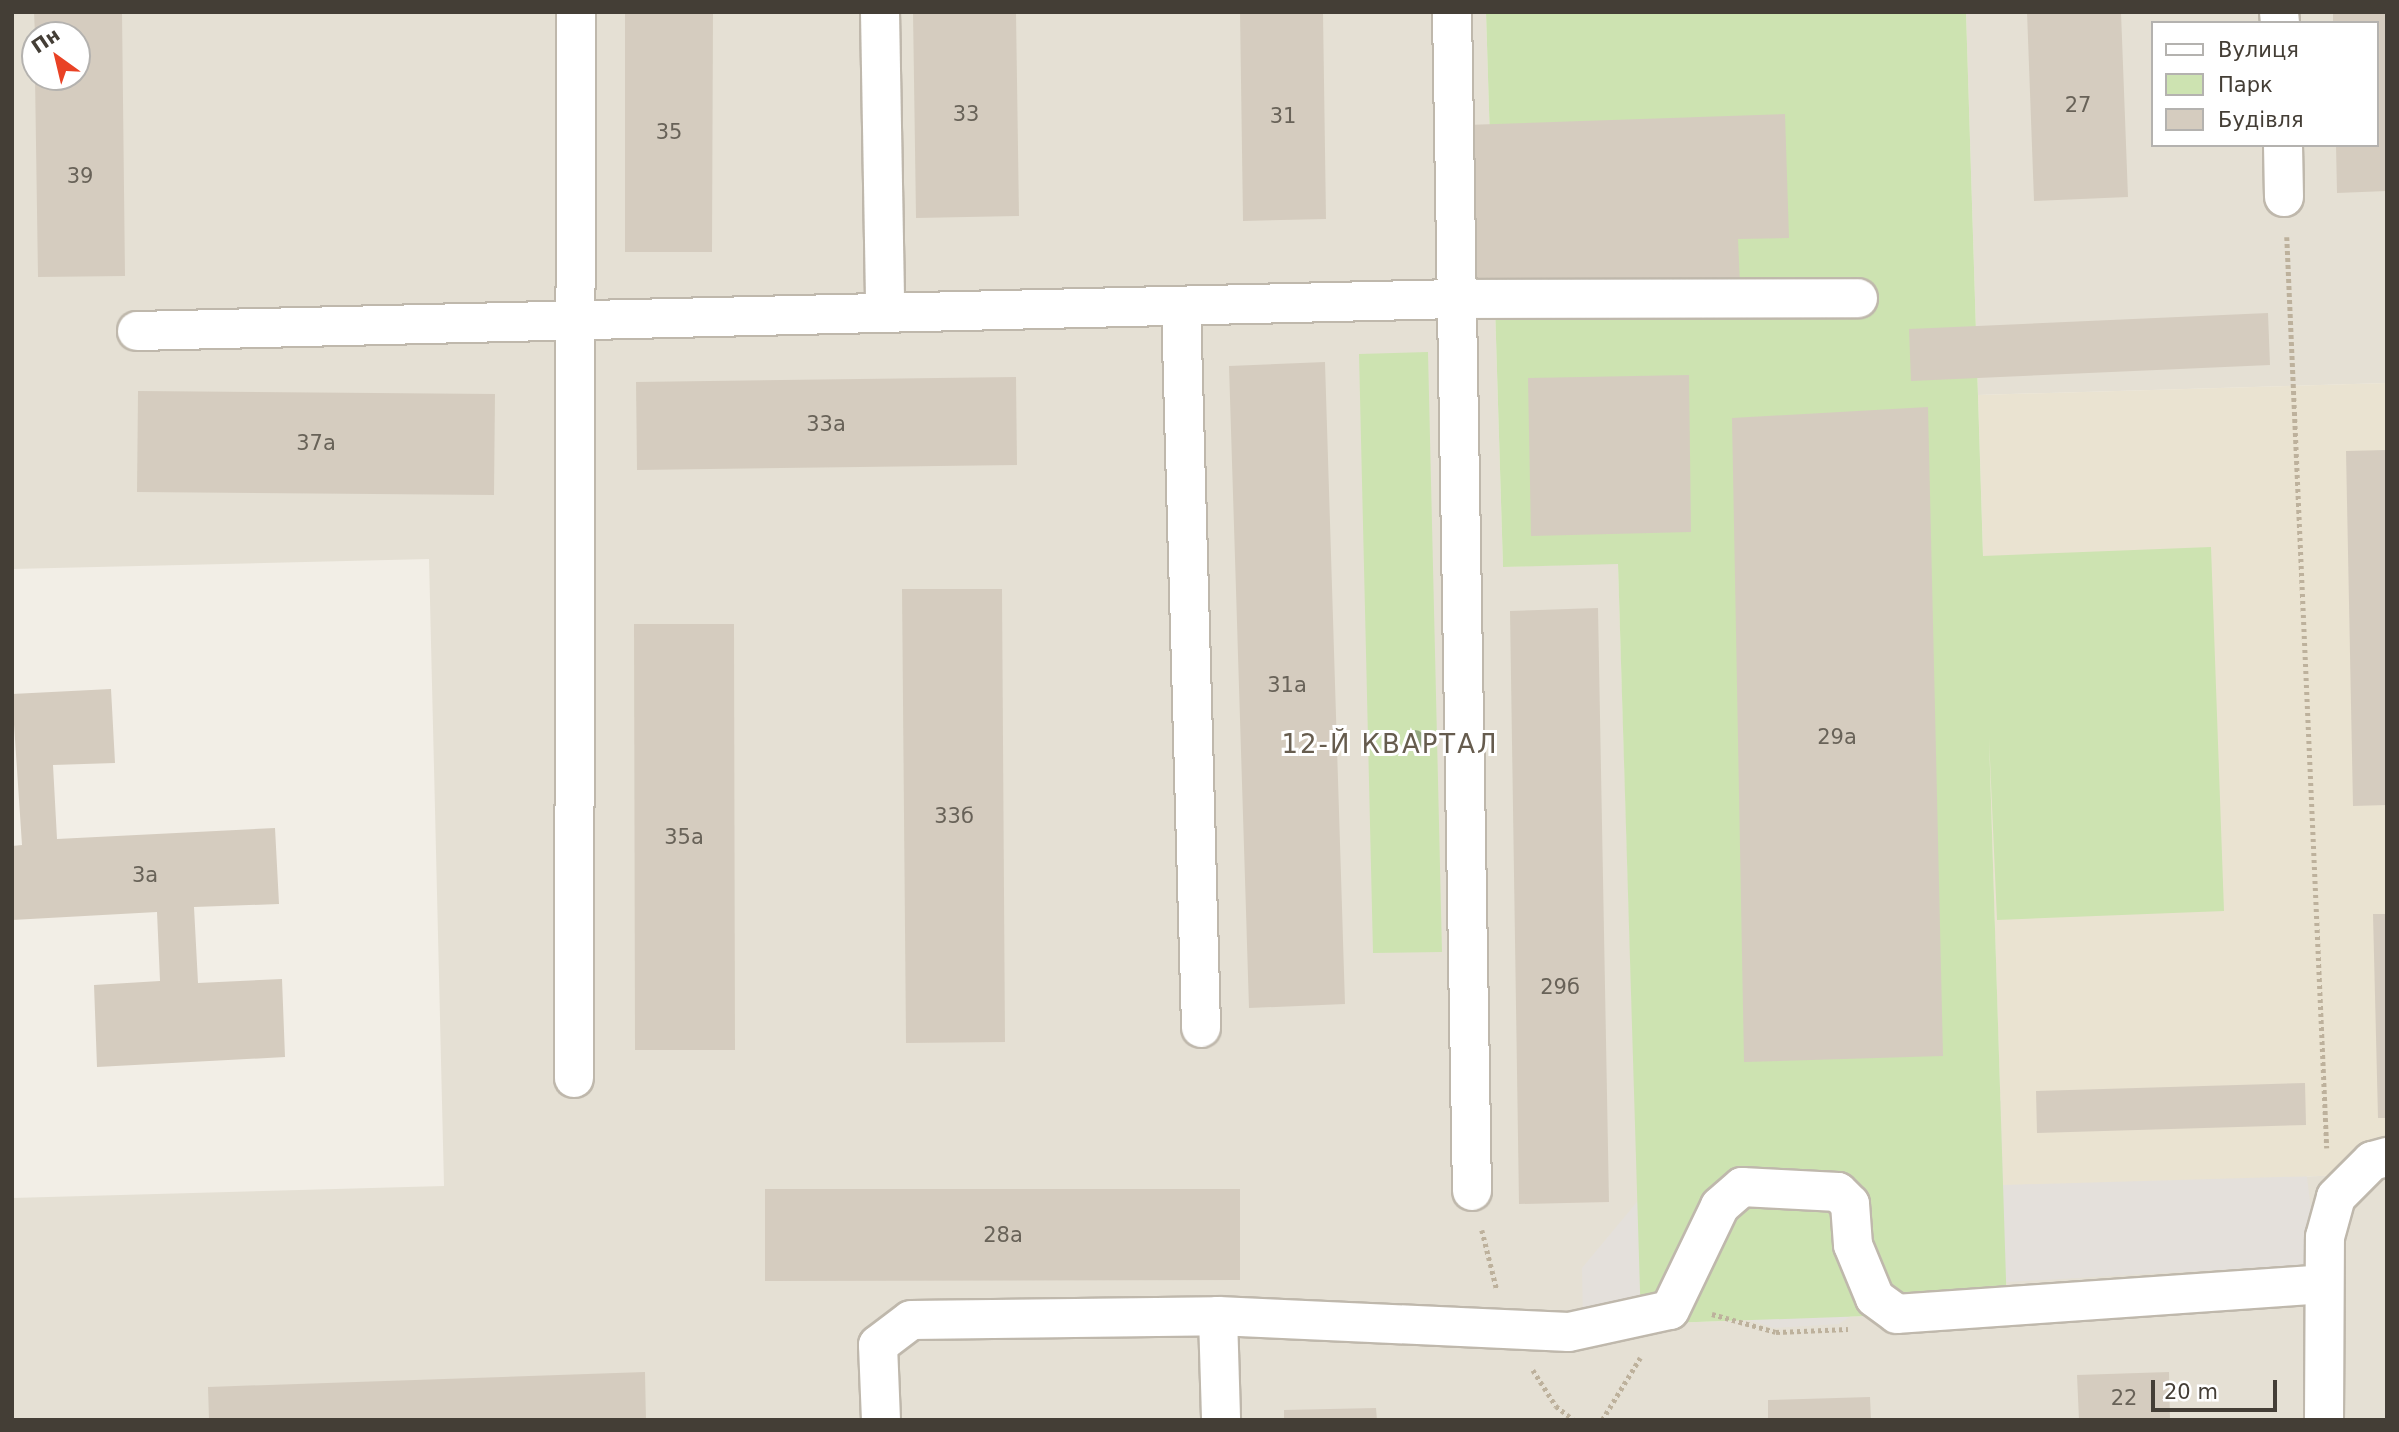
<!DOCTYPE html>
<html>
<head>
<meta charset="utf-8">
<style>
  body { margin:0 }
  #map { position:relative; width:2399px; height:1432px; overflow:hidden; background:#f2eee6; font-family:"DejaVu Sans",sans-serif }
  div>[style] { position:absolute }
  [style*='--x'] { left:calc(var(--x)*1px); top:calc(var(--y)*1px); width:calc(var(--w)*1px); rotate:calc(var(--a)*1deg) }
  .residential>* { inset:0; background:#e5e0d4 }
  .industrial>* { inset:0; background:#e4e0db }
  .education>* { inset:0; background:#eae3d1 }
  .green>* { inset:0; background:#cde3b1 }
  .building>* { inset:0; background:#d5ccbf }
  .path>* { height:4.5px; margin-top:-2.25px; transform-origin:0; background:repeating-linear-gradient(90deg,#bdb19c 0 3.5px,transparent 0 7px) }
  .roads { filter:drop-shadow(2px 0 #bfb8ac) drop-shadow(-2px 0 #bfb8ac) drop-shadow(0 2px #bfb8ac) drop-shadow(0 -2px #bfb8ac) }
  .minor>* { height:38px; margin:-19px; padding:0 19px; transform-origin:19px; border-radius:19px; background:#fff }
  .trees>* { width:20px; height:20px; margin:-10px; border-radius:50%; background:#94a981 }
  span { translate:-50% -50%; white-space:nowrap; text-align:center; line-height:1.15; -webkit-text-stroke:6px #fff; paint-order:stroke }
  .number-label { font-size:21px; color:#686258 }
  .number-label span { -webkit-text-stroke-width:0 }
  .neighbourhood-label { font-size:26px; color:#665c4e; letter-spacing:2px }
  .frame { position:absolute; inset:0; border:14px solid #443e36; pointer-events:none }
  .legend { position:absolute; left:2151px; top:21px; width:228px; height:126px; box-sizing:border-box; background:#fff; border:2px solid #b4b2af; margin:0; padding:9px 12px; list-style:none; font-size:21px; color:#443e36 }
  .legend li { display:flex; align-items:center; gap:14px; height:35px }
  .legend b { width:35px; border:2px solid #b4b2af }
  .north { position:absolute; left:21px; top:21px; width:70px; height:70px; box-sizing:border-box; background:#fff; border:2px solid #b4b2af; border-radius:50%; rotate:326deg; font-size:19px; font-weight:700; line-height:28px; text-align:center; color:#443e36 }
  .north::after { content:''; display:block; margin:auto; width:24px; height:32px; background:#e94225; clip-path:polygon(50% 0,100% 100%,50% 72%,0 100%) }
  .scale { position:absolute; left:2151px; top:1380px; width:126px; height:32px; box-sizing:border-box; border:4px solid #443e36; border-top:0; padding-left:9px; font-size:21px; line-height:24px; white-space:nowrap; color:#443e36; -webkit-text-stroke:5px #fff; paint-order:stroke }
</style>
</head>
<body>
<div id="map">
  <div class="residential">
    <i style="clip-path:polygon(evenodd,12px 12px,1486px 12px,1503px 567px,1618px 563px,1642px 1324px,2007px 1311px,2003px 1185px,2387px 1174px,2387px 1420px,12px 1420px,12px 1198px,444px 1186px,429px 559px,12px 569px,12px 12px,35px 35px,77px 35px,77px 77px,35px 77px,35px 35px)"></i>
    <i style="clip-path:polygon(evenodd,1966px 12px,2387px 12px,2387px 383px,1978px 395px,1966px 12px,2152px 23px,2376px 23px,2376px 145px,2152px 145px,2152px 23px)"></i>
  </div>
  <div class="industrial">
    <i style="clip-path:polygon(2015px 1099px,2304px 1154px,2318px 1264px,1889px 1289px,1839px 1324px,1774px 1328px,1701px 1304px,1583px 1320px,1582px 1268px,1691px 1137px)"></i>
  </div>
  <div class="education">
    <i style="clip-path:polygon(2387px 383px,2387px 1174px,2003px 1185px,1978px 395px)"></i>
  </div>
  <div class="green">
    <i style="clip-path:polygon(1486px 12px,1966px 12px,1983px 556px,2211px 547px,2224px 911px,1997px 920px,1989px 737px,2007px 1311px,1641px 1324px,1618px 564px,1503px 567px)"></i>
    <i style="clip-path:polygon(1428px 352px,1442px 952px,1373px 953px,1359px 354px)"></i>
  </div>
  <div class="building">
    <i style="clip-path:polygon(34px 12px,122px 12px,125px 276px,38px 277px,35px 77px,77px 77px,77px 35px,35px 35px)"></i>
    <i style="clip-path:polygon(625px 12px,713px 12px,712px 252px,625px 252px)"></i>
    <i style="clip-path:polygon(913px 12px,1016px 12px,1019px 216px,916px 218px)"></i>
    <i style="clip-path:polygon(1240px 12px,1323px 12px,1326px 219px,1243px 221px)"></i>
    <i style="clip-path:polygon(2027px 12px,2121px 12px,2128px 197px,2034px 201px)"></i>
    <i style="clip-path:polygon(2333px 12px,2387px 12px,2387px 191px,2337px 193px,2336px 145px,2376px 145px,2376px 23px,2333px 23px)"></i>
    <i style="clip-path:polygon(1785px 114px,1789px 238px,1738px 239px,1740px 285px,1471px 294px,1466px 125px)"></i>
    <i style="clip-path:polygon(2268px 313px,2270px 365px,1911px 381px,1909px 329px)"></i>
    <i style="clip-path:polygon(1325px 362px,1345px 1004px,1249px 1008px,1229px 366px)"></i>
    <i style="clip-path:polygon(1689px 375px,1691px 532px,1531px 536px,1528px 378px)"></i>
    <i style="clip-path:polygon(1016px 377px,1017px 465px,637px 470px,636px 382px)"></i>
    <i style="clip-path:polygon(138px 391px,495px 394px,494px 495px,137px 492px)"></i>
    <i style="clip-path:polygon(1928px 407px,1943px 1056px,1744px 1062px,1732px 418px)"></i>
    <i style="clip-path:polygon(2387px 450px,2387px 805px,2353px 806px,2346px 451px)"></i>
    <i style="clip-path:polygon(902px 589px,1002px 589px,1005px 1042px,906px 1043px)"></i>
    <i style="clip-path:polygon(1598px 608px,1609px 1202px,1519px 1204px,1510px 611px)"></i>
    <i style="clip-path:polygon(634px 624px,734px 624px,735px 1050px,635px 1050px)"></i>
    <i style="clip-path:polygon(111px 689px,115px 763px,53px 765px,57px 839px,275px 828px,279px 904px,194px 907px,198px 983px,282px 979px,285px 1057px,97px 1067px,94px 985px,160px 981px,157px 912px,12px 920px,12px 846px,22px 845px,12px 694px)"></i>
    <i style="clip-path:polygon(2373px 914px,2387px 914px,2387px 1118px,2378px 1118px)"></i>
    <i style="clip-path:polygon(2305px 1083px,2306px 1125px,2037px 1133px,2036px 1091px)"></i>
    <i style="clip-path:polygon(765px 1189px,1240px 1189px,1240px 1280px,765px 1281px)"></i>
    <i style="clip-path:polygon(645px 1372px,646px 1420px,209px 1420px,208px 1387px)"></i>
    <i style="clip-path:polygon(2169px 1372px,2170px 1420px,2079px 1420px,2077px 1375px)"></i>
    <i style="clip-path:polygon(1870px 1397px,1871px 1420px,1768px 1420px,1768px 1400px)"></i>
    <i style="clip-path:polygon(1376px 1408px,1377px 1420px,1284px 1420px,1284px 1410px)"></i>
  </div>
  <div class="path">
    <i style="--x:2287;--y:237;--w:912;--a:87.49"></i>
    <i style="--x:1482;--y:1230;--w:62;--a:76"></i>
    <i style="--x:1712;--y:1314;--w:66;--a:15.7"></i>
    <i style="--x:1776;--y:1332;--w:72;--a:-2.4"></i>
    <i style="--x:1533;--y:1370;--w:43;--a:57.4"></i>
    <i style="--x:1556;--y:1406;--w:23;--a:38"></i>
    <i style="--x:1602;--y:1420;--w:73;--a:-58.5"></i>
  </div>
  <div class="roads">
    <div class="minor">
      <i style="--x:880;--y:12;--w:298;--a:89"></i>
      <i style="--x:1452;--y:12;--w:1179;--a:89.03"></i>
      <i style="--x:2279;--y:12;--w:11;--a:85"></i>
      <i style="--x:2283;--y:145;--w:52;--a:88.9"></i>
      <i style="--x:1181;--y:306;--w:722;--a:88.41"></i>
      <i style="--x:137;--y:331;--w:1316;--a:-1.39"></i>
      <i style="--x:1453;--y:299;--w:405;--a:-0.1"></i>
      <i style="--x:574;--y:1078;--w:1066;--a:-89.89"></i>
      <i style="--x:1218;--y:1316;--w:104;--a:88.3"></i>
      <i style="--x:881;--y:1420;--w:75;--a:-92.3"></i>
      <i style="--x:878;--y:1345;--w:41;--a:-37.1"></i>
      <i style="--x:911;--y:1320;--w:307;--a:-0.7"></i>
      <i style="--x:1218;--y:1316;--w:351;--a:2.6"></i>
      <i style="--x:1569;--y:1332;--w:103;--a:-12.3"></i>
      <i style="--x:1670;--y:1310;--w:115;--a:-64.3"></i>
      <i style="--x:1720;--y:1206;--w:29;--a:-41"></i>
      <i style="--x:1742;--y:1187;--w:96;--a:3"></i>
      <i style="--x:1838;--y:1192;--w:17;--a:45"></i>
      <i style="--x:1850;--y:1204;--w:41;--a:85.8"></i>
      <i style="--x:1853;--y:1245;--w:57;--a:67.5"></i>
      <i style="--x:1875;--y:1298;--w:27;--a:36"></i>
      <i style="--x:1897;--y:1314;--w:427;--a:-4"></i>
      <i style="--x:2324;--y:1420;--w:183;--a:-89.7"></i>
      <i style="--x:2325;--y:1237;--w:41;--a:-74.6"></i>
      <i style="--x:2336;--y:1197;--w:51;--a:-45"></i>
      <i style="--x:2372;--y:1161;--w:16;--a:-15"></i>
    </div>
  </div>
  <div class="trees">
    <i style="left:1415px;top:740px"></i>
  </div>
  <div class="number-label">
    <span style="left:2078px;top:105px">27</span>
    <span style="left:966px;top:114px">33</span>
    <span style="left:1283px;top:116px">31</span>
    <span style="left:669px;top:132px">35</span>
    <span style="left:80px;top:176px">39</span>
    <span style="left:826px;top:424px">33а</span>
    <span style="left:316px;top:443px">37а</span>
    <span style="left:1287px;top:685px">31а</span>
    <span style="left:1837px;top:737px">29а</span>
    <span style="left:954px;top:816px">33б</span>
    <span style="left:684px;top:837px">35а</span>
    <span style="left:145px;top:875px">3а</span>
    <span style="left:1560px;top:987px">29б</span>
    <span style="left:1003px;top:1235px">28а</span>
    <span style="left:2124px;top:1398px">22</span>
  </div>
  <div class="neighbourhood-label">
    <span style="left:1390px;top:745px">12-Й КВАРТАЛ</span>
  </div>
  <div class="frame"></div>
  <ul class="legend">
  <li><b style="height:9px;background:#fff"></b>Вулиця</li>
  <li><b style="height:19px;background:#cde3b1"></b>Парк</li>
  <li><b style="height:19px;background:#d5ccbf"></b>Будівля</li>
  </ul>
  <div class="north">Пн</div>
  <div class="scale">20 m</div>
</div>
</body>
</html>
